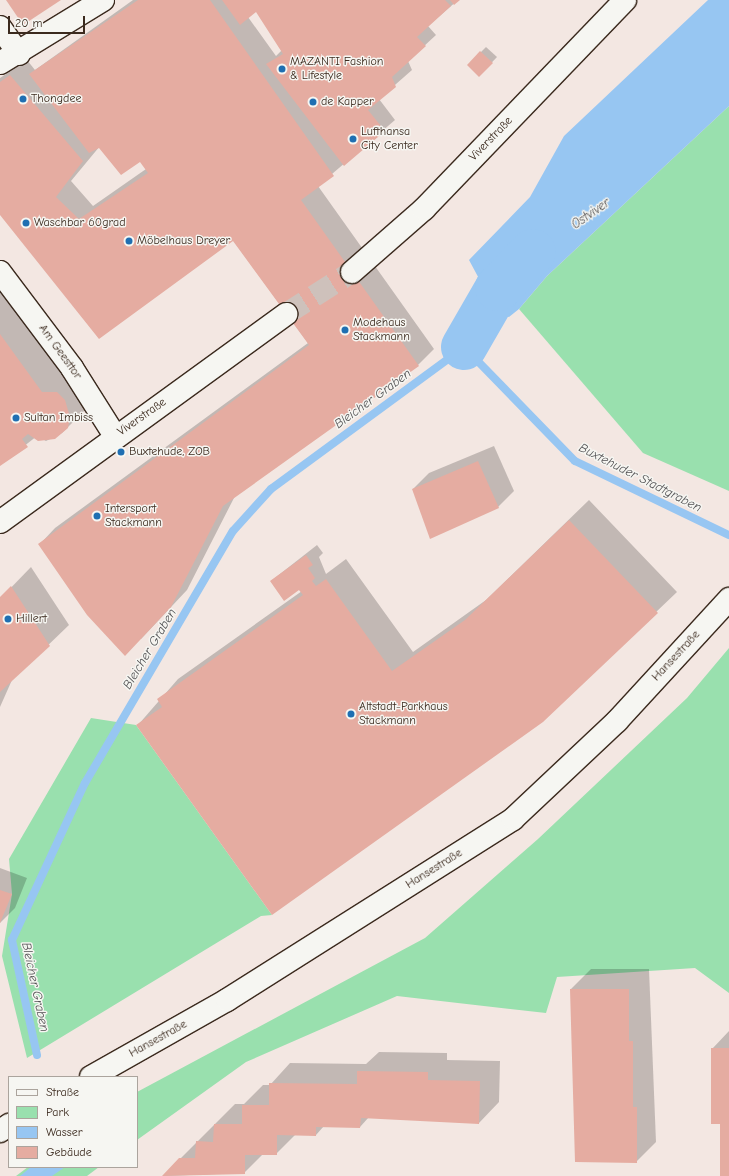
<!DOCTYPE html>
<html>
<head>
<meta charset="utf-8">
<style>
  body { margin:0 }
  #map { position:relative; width:729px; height:1176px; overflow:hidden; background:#f3e7e2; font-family:"Comic Neue",sans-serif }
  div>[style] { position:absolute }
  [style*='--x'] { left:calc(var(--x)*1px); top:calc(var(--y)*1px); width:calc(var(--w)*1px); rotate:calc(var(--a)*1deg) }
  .green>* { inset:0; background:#99e0ae }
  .water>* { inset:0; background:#97c6f2 }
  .shadow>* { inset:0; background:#0003 }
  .stream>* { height:8px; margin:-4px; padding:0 4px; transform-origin:4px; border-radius:4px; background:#97c6f2 }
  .river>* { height:46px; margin:-23px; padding:0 23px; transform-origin:23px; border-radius:23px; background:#97c6f2 }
  .building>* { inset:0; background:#e5aca1 }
  .minor-tunnel>* { height:22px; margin-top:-11px; transform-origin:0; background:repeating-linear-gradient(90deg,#cec1bb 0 22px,transparent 0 33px) }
  .roads { filter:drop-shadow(1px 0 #3b2a1e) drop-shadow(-1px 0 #3b2a1e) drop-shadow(0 1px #3b2a1e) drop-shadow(0 -1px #3b2a1e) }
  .minor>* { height:22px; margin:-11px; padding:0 11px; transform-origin:11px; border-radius:11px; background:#f6f6f2 }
  .dots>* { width:11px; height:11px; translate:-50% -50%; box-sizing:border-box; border:2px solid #f6f6f2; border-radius:50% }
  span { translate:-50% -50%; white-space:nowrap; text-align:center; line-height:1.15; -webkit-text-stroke:3px #f6f6f2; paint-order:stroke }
  .poi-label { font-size:12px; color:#3b2a1e }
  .left { translate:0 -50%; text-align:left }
  .street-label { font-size:12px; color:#3b2a1e }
  .water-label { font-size:13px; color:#525153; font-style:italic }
  .legend { position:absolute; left:8px; top:1076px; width:130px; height:92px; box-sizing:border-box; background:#f6f6f2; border:1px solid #aba49d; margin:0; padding:5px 7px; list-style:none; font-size:12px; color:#3b2a1e }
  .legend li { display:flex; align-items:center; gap:8px; height:20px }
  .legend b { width:20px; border:1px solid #aba49d }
  .scale { position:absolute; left:8px; top:16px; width:77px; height:18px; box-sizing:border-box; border:2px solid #3b2a1e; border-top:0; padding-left:5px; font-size:12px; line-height:14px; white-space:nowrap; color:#3b2a1e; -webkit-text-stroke:3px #f6f6f2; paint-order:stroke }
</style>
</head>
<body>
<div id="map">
  <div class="green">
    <i style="clip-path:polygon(729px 106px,729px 491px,643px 453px,519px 309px,547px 276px)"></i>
    <i style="clip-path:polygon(729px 648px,729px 993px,695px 968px,557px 977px,546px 1013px,397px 996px,246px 1062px,137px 1140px,137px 1092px,425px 938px,538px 839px,687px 698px)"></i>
    <i style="clip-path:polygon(91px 718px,136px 725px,272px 915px,261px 916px,27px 1058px,2px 956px,12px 894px,9px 859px)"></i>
    <i style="clip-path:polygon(28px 1167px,99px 1167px,87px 1176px,16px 1176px)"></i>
  </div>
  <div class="water">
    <i style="clip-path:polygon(708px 0,729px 0,729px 106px,547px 276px,519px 309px,509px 317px,498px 314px,469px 260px,530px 197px,564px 136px)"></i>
    <i style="clip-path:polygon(31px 1167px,65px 1167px,52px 1176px,20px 1176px)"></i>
  </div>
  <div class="shadow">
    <i style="clip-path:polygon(evenodd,133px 0,458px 0,428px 26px,436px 35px,408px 61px,412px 70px,379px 99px,395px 120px,318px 186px,434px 349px,418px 365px,235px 496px,187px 590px,141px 639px,40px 544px,55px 528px,308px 343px,233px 240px,99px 338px,0 213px,0 78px,27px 60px,35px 70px,133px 0,259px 8px,282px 50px,276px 56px,248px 17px,259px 8px,133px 0,100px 146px,140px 160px,146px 169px,93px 206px,71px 181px,100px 146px)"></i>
    <i style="clip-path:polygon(486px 47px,497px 57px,479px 76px,468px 65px)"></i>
    <i style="clip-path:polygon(0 286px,88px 407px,62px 433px,46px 441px,37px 436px,0 465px)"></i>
    <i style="clip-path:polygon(494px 446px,514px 491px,498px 507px,413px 489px,429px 473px)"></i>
    <i style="clip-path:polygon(589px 500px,677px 592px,542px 721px,138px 725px,178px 679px,302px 591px,271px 581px,317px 545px,323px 553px,319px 557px,326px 574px,346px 559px,413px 652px,486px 600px)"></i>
    <i style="clip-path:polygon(31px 567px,69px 625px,12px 680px,0 707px,0 599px)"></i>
    <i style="clip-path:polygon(0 868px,27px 878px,15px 908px,0 923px)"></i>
    <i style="clip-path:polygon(591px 969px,649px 969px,656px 1142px,636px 1162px,571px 989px)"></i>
    <i style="clip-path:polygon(729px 1031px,729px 1176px,721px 1176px,721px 1123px,712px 1049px)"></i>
    <i style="clip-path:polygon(379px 1052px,447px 1053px,447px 1060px,500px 1061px,499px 1102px,479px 1123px,369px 1117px,360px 1127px,324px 1126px,316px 1135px,296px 1134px,276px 1154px,263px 1154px,244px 1173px,163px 1176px,235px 1104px,244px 1104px,263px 1085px,270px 1085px,290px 1063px,366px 1064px)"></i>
  </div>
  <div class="stream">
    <i style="--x:37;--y:1055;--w:118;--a:-102.3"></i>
    <i style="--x:12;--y:940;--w:173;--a:-65.1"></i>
    <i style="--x:85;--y:783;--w:292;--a:-59.6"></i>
    <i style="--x:233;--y:531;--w:57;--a:-47.9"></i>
    <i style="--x:271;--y:489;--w:240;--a:-36.3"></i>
    <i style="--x:464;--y:347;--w:159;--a:45.8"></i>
    <i style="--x:575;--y:461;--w:171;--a:25.7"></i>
  </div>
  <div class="river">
    <i style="--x:464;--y:347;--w:68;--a:-60"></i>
    <i style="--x:498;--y:288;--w:50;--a:-45.8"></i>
  </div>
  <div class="building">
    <i style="clip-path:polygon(6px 0,61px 0,23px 25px)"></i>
    <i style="clip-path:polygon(138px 0,210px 0,334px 176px,301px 200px,419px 366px,223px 506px,171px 607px,125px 656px,87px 615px,38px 544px,309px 345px,233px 241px,99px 339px,0 215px,0 82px,10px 75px,83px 161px,56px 197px,79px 219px,148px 173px,140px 162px,121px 175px,99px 148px,89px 153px,29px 74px)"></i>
    <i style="clip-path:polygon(222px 0,445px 0,451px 6px,417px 37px,426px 46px,392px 77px,396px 87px,368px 110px,385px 131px,344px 166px,266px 64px,283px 54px,256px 12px,240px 25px)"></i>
    <i style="clip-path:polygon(450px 0,460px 0,454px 5px)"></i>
    <i style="clip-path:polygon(480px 51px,493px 63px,479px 77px,467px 65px)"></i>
    <i style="clip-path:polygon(0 334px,42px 392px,57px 392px,65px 400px,70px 417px,68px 428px,55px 439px,38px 441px,28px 434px,22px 439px,28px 447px,0 466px)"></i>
    <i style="clip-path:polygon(478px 461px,499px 508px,430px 539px,412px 489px)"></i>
    <i style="clip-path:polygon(569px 520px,658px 613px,543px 722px,272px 915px,136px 725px,162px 707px,157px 699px,303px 595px,299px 590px,284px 601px,270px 581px,306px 555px,313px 565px,308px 568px,315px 578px,312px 581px,316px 586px,326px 579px,392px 671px,465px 620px)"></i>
    <i style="clip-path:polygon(11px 586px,50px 646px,0 692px,0 597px)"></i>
    <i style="clip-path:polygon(0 890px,12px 894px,0 923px)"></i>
    <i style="clip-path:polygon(570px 989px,629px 989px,629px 1041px,633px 1041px,633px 1107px,637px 1107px,637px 1163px,575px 1162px)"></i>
    <i style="clip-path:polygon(711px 1048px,729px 1048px,729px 1176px,720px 1176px,720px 1124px,711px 1124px)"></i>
    <i style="clip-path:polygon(357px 1071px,428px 1072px,428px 1080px,480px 1081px,479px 1124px,361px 1118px,360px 1128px,316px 1127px,316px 1136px,277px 1135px,277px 1155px,245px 1155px,245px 1174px,162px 1176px,179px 1158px,195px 1158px,196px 1141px,213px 1142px,214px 1124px,242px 1124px,242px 1105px,269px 1105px,269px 1083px,357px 1084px)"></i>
  </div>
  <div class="minor-tunnel">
    <i style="--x:286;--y:314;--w:78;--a:-32.5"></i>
  </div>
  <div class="roads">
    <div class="minor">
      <i style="--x:0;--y:27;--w:33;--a:55"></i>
      <i style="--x:0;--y:63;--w:121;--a:-31.5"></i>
      <i style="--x:0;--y:272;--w:120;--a:53.1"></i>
      <i style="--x:72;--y:368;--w:80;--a:57.7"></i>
      <i style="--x:352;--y:272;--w:96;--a:-41.2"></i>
      <i style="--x:424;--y:209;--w:290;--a:-46.1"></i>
      <i style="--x:0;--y:522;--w:354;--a:-36"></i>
      <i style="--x:91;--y:1077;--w:156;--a:-29.5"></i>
      <i style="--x:227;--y:1000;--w:338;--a:-32.3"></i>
      <i style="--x:513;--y:819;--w:143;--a:-43.3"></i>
      <i style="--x:617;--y:721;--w:166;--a:-47.4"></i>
      <i style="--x:0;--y:1131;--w:11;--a:-34"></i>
    </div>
  </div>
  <div class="dots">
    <i style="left:282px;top:69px;background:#1f6fb2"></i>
    <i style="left:23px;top:99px;background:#1f6fb2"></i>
    <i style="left:313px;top:102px;background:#1f6fb2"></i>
    <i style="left:353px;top:139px;background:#1f6fb2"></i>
    <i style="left:26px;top:223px;background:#1f6fb2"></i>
    <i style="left:129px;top:241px;background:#1f6fb2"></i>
    <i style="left:345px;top:330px;background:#1f6fb2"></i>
    <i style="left:16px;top:418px;background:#1f6fb2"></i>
    <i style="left:121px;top:452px;background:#1f6fb2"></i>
    <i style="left:97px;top:516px;background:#1f6fb2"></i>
    <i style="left:8px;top:619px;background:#1f6fb2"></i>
    <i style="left:351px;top:714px;background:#1f6fb2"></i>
  </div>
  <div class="poi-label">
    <span class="left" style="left:290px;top:69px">MAZANTI Fashion<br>&amp; Lifestyle</span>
    <span class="left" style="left:31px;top:99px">Thongdee</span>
    <span class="left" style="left:321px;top:102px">de Kapper</span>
    <span class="left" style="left:361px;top:139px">Lufthansa<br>City Center</span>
    <span class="left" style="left:34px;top:223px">Waschbar 60grad</span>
    <span class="left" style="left:137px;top:241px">Möbelhaus Dreyer</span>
    <span class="left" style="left:353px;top:330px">Modehaus<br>Stackmann</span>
    <span class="left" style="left:24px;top:418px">Sultan Imbiss</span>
    <span class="left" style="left:129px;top:452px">Buxtehude, ZOB</span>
    <span class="left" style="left:105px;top:516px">Intersport<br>Stackmann</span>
    <span class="left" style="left:16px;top:619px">Hillert</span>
    <span class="left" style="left:359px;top:714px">Altstadt-Parkhaus<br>Stackmann</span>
  </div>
  <div class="street-label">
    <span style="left:491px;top:139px;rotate:-46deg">Viverstraße</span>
    <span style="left:60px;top:352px;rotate:54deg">Am Geesttor</span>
    <span style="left:142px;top:417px;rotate:-35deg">Viverstraße</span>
    <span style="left:676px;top:656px;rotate:-47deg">Hansestraße</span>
    <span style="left:434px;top:869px;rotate:-32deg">Hansestraße</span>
    <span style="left:158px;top:1039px;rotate:-29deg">Hansestraße</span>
  </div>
  <div class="water-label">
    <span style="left:591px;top:214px;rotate:-35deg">Ostviver</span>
    <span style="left:373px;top:399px;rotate:-36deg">Bleicher Graben</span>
    <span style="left:640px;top:478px;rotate:27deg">Buxtehuder Stadtgraben</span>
    <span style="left:150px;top:649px;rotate:-59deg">Bleicher Graben</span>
    <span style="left:35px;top:987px;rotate:78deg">Bleicher Graben</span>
  </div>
  <ul class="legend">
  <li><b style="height:5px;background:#f6f6f2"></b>Straße</li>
  <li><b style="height:11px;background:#99e0ae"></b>Park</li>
  <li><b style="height:11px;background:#97c6f2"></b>Wasser</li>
  <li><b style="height:11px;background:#e5aca1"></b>Gebäude</li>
  </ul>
  <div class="scale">20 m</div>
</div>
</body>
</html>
